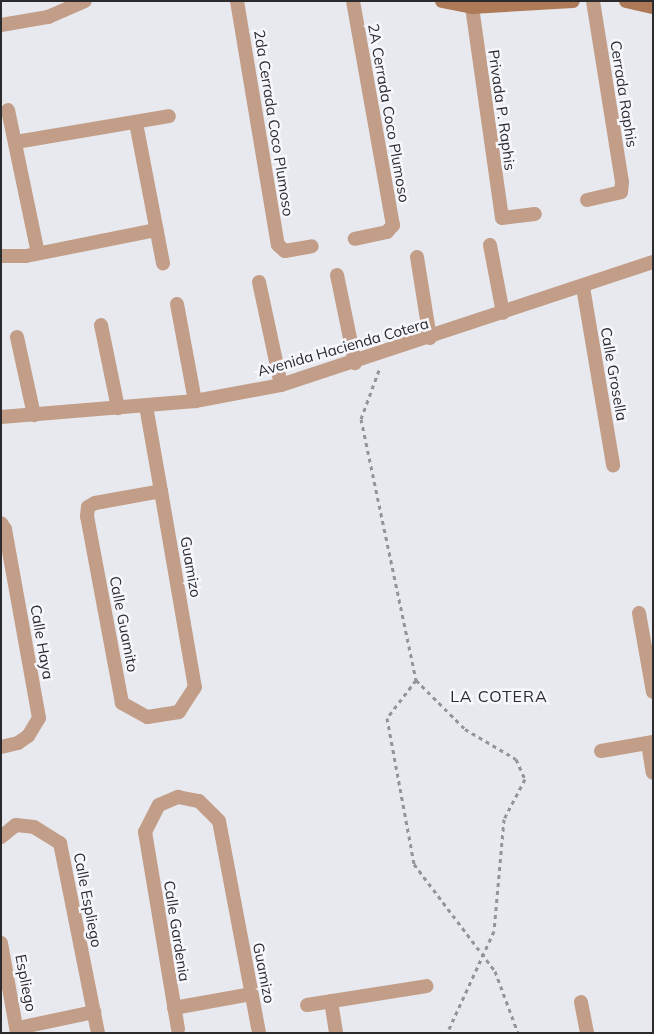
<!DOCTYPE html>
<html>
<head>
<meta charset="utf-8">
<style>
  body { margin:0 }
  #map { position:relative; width:654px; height:1034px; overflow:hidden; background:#e8e9ef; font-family:Mulish,sans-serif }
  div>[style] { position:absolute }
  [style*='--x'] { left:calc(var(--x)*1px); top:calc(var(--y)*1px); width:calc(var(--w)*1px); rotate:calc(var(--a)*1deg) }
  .path>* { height:3px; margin-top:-1.5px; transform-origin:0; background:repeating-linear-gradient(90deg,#939398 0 4px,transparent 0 8px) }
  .minor>* { height:14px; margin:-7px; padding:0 7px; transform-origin:7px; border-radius:7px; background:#c29e88 }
  .tertiary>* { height:14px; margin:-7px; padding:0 7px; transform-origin:7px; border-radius:7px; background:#c29e88 }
  .secondary>* { height:14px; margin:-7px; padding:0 7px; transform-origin:7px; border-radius:7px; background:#ad7957 }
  span { translate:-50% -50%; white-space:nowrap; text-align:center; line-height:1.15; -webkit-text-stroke:5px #f6f6fd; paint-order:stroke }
  .street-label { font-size:15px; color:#2b2b2e }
  .neighbourhood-label { font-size:16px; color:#2b2b2e; letter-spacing:1px }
  .frame { position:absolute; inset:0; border:2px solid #2b2b2e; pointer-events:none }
</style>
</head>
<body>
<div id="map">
  <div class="path">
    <i style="--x:379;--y:370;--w:52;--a:110.2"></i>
    <i style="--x:361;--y:419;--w:267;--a:78.1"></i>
    <i style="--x:416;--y:680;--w:48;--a:127.3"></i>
    <i style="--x:387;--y:718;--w:148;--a:79.5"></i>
    <i style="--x:414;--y:864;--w:134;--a:52.9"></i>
    <i style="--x:495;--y:971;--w:66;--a:69.6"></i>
    <i style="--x:416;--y:680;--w:69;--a:45"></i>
    <i style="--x:465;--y:729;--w:59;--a:30.5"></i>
    <i style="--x:516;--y:759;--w:22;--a:66"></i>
    <i style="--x:525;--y:779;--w:45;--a:117.7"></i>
    <i style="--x:504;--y:819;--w:112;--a:95.1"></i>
    <i style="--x:494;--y:931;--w:112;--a:114.7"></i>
  </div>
  <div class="minor">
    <i style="--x:237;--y:1;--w:247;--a:80.5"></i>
    <i style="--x:278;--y:245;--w:9;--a:41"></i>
    <i style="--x:285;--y:251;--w:27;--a:-10"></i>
    <i style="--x:353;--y:1;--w:228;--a:79.9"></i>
    <i style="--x:393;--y:225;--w:9;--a:131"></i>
    <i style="--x:387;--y:232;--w:33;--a:168"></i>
    <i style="--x:472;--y:7;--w:213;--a:81.9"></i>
    <i style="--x:502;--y:218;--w:33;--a:-7"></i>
    <i style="--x:1;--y:25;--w:48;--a:-9.7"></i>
    <i style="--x:48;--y:17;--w:40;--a:-23.4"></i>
    <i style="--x:8;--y:110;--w:146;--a:78.2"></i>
    <i style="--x:136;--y:123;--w:143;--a:79.1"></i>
    <i style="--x:16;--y:142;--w:155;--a:-9.6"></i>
    <i style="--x:587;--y:200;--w:35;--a:-13"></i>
    <i style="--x:621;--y:192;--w:10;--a:-84"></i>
    <i style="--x:622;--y:182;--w:183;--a:-99.1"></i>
    <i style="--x:490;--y:245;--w:69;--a:79.2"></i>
    <i style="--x:1;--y:256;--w:25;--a:0"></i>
    <i style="--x:26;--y:256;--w:133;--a:-11.3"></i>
    <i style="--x:417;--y:257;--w:82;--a:80.9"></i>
    <i style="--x:337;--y:275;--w:90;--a:78.4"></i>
    <i style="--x:259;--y:282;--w:105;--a:77.9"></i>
    <i style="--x:583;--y:287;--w:181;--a:80.4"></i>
    <i style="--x:177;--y:304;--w:99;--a:79.5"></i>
    <i style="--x:101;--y:325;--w:85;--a:78.4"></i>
    <i style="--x:17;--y:337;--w:80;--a:77.7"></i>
    <i style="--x:146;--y:406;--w:86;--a:80"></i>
    <i style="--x:161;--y:491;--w:199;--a:80.2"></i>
    <i style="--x:195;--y:687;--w:30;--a:123"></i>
    <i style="--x:179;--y:712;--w:32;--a:171"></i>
    <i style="--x:147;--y:717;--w:29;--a:-151"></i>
    <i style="--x:122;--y:703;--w:190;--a:-100.6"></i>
    <i style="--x:87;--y:516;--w:9;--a:-84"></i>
    <i style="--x:88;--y:507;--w:8;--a:-30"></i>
    <i style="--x:95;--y:503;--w:67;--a:-10.3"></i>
    <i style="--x:1;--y:523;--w:7;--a:56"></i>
    <i style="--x:5;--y:529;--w:192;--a:79.8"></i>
    <i style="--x:39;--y:718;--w:21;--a:121"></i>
    <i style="--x:28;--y:736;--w:12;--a:145"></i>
    <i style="--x:18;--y:743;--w:17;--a:167"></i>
    <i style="--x:639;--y:613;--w:80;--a:80"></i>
    <i style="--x:648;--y:743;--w:30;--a:81"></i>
    <i style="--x:601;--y:751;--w:53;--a:-9.8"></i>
    <i style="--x:1;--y:837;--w:19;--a:-39"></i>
    <i style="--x:16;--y:825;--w:18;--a:6"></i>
    <i style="--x:34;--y:827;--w:31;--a:32"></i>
    <i style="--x:60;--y:843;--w:194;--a:78.7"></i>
    <i style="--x:1;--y:943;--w:91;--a:79.9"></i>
    <i style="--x:331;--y:1001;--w:32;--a:81"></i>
    <i style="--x:581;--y:1002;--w:32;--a:79"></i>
    <i style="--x:307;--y:1005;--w:121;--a:-9"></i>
    <i style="--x:174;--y:1008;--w:78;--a:-10.3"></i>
    <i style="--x:18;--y:1028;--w:78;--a:-11.9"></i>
    <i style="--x:178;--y:1029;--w:200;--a:-99.5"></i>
    <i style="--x:145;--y:832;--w:30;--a:-63"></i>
    <i style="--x:159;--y:805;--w:21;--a:-23"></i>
    <i style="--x:178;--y:797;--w:21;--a:11"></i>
    <i style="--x:199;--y:801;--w:28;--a:45"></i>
    <i style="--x:219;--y:821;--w:216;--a:79.3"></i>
  </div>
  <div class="tertiary">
    <i style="--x:1;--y:417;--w:195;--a:-4.7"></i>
    <i style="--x:195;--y:401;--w:87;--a:-10.5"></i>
    <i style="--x:281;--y:385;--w:392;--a:-18.3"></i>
  </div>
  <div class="secondary">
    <i style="--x:442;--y:1;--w:31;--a:11"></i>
    <i style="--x:472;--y:7;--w:101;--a:-3.4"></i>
    <i style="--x:626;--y:1;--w:28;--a:13"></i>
  </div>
  <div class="street-label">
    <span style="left:624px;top:94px;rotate:81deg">Cerrada Raphis</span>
    <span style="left:502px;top:110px;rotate:82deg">Privada P. Raphis</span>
    <span style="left:389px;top:113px;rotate:80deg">2A Cerrada Coco Plumoso</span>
    <span style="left:274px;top:123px;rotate:81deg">2da Cerrada Coco Plumoso</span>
    <span style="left:343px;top:347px;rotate:-16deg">Avenida Hacienda Cotera</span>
    <span style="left:614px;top:374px;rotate:80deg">Calle Grosella</span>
    <span style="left:191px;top:567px;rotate:80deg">Guamizo</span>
    <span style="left:124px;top:624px;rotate:79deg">Calle Guamito</span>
    <span style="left:42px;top:642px;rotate:80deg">Calle Haya</span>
    <span style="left:88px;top:900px;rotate:79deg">Calle Espliego</span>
    <span style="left:177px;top:931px;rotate:81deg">Calle Gardenia</span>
    <span style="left:264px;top:973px;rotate:79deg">Guamizo</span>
    <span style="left:26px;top:983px;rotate:79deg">Espliego</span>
  </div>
  <div class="neighbourhood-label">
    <span style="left:499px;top:696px">LA COTERA</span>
  </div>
  <div class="frame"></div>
</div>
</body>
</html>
